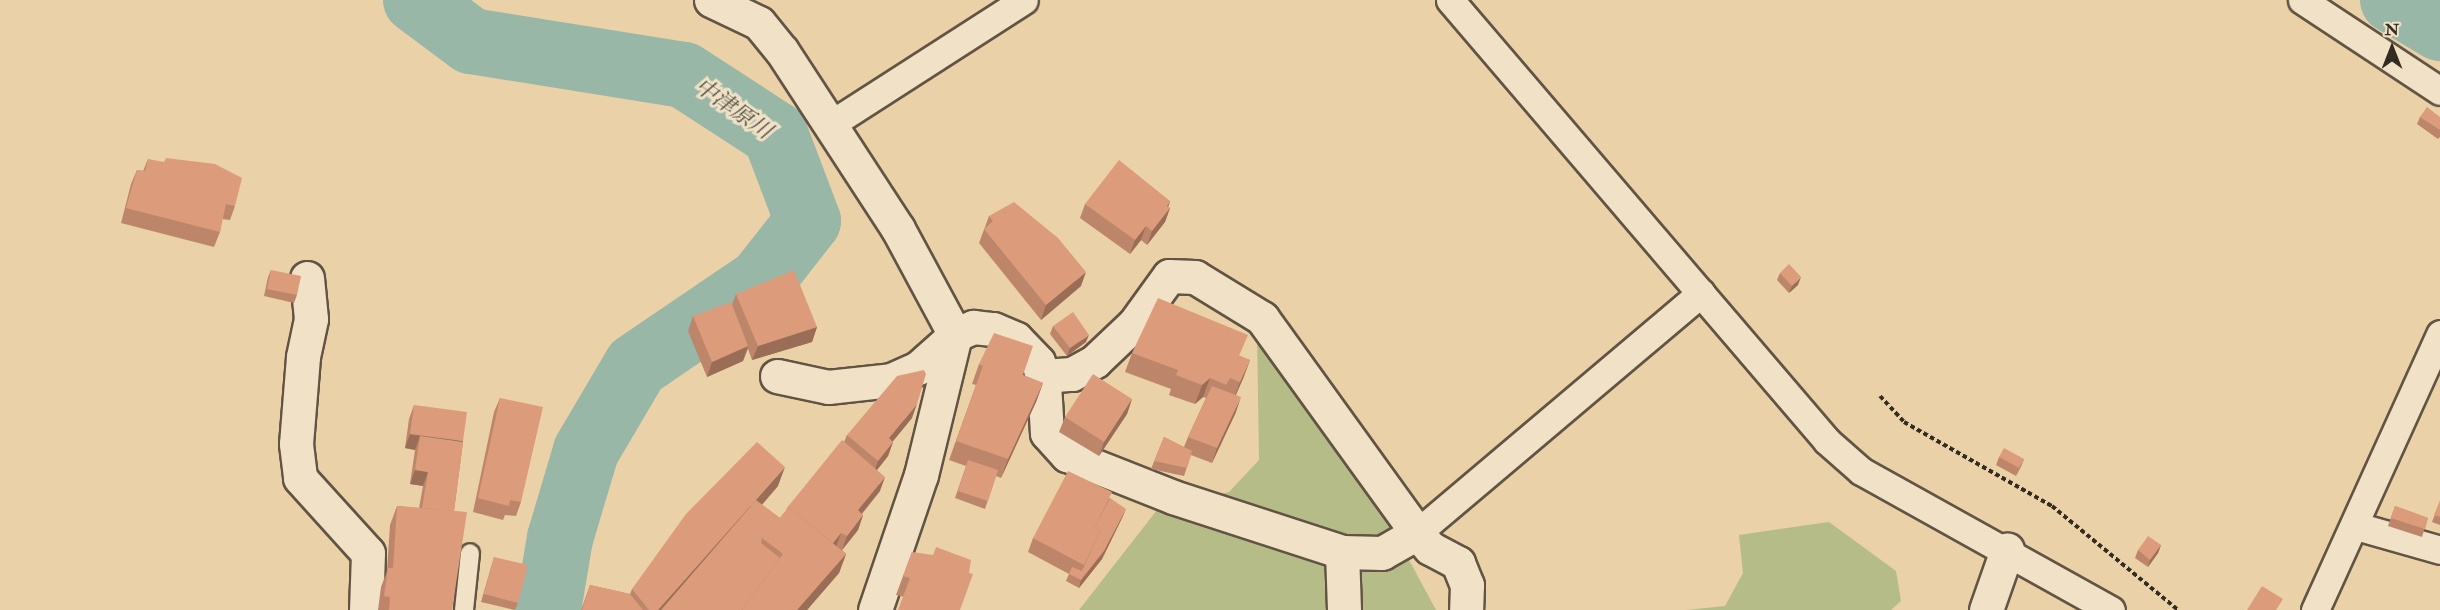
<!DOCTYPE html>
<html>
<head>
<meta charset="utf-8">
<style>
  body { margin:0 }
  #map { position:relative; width:2440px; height:610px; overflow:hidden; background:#ead1a8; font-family:"IM FELL Double Pica","Noto Serif JP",serif }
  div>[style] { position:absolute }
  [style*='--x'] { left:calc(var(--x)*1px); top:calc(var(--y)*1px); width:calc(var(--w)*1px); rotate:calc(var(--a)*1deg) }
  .green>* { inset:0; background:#b6bc88 }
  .river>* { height:66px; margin:-33px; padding:0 33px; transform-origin:33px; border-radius:33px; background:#98b7a7 }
  .path>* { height:4px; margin-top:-2px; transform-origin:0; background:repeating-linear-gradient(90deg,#342b22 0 4.5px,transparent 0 7.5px) }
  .roads { filter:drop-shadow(2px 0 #625444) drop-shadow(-2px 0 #625444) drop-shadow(0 2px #625444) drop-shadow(0 -2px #625444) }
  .service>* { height:18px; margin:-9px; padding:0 9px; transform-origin:9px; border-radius:9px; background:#f1e1c6 }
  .pedestrian>* { height:27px; margin:-13.5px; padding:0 13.5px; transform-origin:13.5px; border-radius:13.5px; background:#f1e1c6 }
  .minor>* { height:33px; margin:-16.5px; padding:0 16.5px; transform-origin:16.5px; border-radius:16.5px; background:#f1e1c6 }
  .tertiary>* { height:33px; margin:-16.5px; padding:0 16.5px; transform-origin:16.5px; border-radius:16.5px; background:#f1e1c6 }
  .wall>* { inset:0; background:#bd866b }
  .shaded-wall>* { inset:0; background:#9a6d57 }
  .building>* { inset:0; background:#dc9c7c }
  span { translate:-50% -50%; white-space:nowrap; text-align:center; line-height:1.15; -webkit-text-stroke:6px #f1e1c6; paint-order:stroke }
  .water-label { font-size:22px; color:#4d4e43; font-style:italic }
  .north { position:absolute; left:2362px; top:18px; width:60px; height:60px; -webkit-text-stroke:4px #f1e1c6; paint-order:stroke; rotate:0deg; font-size:16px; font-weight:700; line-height:24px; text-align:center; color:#342b22 }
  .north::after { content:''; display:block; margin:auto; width:21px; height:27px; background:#342b22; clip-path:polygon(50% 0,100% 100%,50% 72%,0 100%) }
</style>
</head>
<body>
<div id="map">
  <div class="green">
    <i style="clip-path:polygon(1257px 331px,1359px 467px,1436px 610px,1079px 610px,1157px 510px,1229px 492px,1259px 460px)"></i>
    <i style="clip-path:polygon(1829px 522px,1896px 571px,1901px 601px,1891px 610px,1686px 610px,1725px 606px,1743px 573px,1739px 535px)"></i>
  </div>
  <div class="river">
    <i style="--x:416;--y:0;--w:69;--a:36.7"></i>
    <i style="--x:471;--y:41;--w:216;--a:9.1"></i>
    <i style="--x:684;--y:75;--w:108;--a:33"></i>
    <i style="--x:775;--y:134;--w:93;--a:69.2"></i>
    <i style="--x:808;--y:221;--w:76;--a:128.1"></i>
    <i style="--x:761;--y:281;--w:151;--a:145.8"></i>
    <i style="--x:636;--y:366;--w:99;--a:120.5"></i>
    <i style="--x:586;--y:451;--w:91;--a:106.6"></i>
    <i style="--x:560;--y:538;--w:73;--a:99.5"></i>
    <i style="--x:2393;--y:0;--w:55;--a:30.8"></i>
  </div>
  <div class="path">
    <i style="--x:1880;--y:396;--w:35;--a:47"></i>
    <i style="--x:1904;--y:422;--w:170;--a:29.6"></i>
    <i style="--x:2052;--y:506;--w:163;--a:39.5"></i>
  </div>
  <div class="roads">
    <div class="service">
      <i style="--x:464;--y:610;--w:57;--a:-84"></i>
    </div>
    <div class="pedestrian">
      <i style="--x:1450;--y:0;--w:580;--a:49.47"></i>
      <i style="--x:1827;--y:441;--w:45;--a:41.4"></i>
      <i style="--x:1861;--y:471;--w:286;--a:29.1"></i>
      <i style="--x:2302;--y:0;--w:165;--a:33.4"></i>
      <i style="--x:831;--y:124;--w:229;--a:-32.7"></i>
      <i style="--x:2356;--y:526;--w:87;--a:15.9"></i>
      <i style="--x:1417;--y:533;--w:372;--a:-40.2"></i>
      <i style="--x:2315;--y:610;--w:303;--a:-65.6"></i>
    </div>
    <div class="minor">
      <i style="--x:711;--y:0;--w:53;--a:25.6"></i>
      <i style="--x:759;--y:23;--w:36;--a:51"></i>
      <i style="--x:782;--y:51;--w:212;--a:56.9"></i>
      <i style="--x:898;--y:229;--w:120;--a:61.7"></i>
      <i style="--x:307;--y:278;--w:41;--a:84.4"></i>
      <i style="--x:311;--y:319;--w:39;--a:102"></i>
      <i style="--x:303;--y:357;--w:87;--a:94.6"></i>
      <i style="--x:296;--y:444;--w:34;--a:83"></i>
      <i style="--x:300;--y:478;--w:101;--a:47.8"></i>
      <i style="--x:368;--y:553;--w:57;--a:92"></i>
      <i style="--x:777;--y:376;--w:52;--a:12.2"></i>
      <i style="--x:828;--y:387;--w:63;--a:-6.3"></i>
      <i style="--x:891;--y:380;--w:30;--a:-24"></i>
      <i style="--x:918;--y:368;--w:50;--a:-41.7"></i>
      <i style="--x:955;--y:335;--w:20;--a:-24"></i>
      <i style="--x:973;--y:327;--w:20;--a:6"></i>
      <i style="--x:993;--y:329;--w:25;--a:23"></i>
      <i style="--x:1016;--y:339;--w:32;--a:46"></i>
      <i style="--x:1038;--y:362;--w:22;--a:74"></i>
      <i style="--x:1044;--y:383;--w:50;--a:86.6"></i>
      <i style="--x:1047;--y:433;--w:30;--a:48"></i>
      <i style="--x:1067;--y:455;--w:114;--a:21.6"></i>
      <i style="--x:1173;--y:497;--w:178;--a:18"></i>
      <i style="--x:1342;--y:552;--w:40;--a:1.4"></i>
      <i style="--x:1382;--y:553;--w:40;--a:-29.7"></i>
      <i style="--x:1042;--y:376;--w:30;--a:-4"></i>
      <i style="--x:1072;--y:374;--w:26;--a:-29"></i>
      <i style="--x:1095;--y:361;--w:55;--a:-43.5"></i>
      <i style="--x:1135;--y:323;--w:58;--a:-54.1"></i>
      <i style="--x:1169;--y:276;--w:26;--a:2"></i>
      <i style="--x:1195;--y:277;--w:79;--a:31.5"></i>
      <i style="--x:1262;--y:318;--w:265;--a:54.2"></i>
      <i style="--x:1417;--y:533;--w:20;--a:49"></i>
      <i style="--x:1430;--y:548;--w:32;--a:28"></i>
      <i style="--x:1458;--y:563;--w:24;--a:68"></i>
      <i style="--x:1467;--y:585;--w:25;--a:92"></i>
      <i style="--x:1342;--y:552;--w:58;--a:88"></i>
      <i style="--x:1986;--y:610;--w:64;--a:-70.7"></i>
    </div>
    <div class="tertiary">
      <i style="--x:875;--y:610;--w:143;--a:-71.2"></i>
      <i style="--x:921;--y:475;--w:144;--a:-76.3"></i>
    </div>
  </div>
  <div class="wall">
    <i style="clip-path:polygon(2420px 117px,2440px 117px,2440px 137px,2438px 139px,2417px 124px)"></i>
    <i style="clip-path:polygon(148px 159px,235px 206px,230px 220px,222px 219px,220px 232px,214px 247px,121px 223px,131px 184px,137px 170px,143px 171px)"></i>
    <i style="clip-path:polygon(1170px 201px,1168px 207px,1170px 208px,1165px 222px,1147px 245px,1141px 240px,1130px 254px,1080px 218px,1085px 204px)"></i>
    <i style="clip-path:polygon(989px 216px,1081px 286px,1041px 320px,979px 243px)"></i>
    <i style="clip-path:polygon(271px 270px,297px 295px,294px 303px,264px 296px,268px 277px)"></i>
    <i style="clip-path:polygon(1780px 273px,1798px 285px,1789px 293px,1777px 280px)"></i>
    <i style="clip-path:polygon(736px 294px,817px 327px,812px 342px,752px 360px,748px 349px,743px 361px,707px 377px,688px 331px,693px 316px,732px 305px)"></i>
    <i style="clip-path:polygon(1053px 326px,1086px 342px,1067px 356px,1050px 334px)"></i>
    <i style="clip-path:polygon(1132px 353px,1240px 356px,1250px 360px,1236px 395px,1236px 412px,1212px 463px,1191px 455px,1184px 476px,1151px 469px,1164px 437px,1184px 447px,1188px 437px,1206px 398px,1203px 397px,1195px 404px,1169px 395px,1171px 389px,1125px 372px)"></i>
    <i style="clip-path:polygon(979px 364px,1023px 375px,1043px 383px,1036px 402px,1001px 478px,996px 476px,985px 509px,955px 498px,966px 466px,949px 460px,976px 385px,972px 384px)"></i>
    <i style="clip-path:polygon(500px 398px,521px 502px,516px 516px,505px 515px,503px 520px,473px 512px,494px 412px)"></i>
    <i style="clip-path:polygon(1132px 399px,1127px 414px,1099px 456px,1059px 432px,1065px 417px)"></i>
    <i style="clip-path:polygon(414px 405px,463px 442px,454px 511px,452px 610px,378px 610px,381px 587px,387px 571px,390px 525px,397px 506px,419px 508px,423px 486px,410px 484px,415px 450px,405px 448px,409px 419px)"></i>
    <i style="clip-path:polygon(912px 418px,893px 441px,893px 442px,888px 456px,877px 470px,880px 491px,862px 514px,863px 515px,858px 530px,842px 550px,846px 554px,839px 573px,807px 610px,581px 610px,590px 585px,630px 594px,632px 589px,778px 486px,762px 505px,780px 518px,786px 511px,787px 508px,844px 442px,847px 435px)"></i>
    <i style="clip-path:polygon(1999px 457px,2024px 459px,2021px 467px,2016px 476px,1996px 465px)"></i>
    <i style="clip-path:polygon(1110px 498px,1123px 516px,1102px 559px,1079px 588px,1066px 581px,1069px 574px,1028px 552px,1033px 538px)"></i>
    <i style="clip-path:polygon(2440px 501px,2440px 525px,2432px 522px)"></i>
    <i style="clip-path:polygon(2395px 506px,2428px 518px,2422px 537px,2388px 526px)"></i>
    <i style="clip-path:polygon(2161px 545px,2158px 553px,2148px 567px,2135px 558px,2138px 550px)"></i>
    <i style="clip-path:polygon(912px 552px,960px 610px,896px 595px)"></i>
    <i style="clip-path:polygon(494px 557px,518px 603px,515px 610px,481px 602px)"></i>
  </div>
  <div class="shaded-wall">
    <i style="clip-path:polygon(1170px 201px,1166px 213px,1170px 208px,1165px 222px,1147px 245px,1152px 231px)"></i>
    <i style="clip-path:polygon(1146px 226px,1141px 240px,1130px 254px,1135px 240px)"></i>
    <i style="clip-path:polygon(1086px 272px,1081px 286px,1041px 320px,1046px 305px)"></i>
    <i style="clip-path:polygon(1801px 277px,1798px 285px,1789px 293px,1792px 286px)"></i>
    <i style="clip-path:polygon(817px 327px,812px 342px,752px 360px,758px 346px)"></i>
    <i style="clip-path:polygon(1089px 335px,1086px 342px,1067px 356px,1070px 348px)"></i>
    <i style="clip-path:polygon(748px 346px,743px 361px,707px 377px,712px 362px)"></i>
    <i style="clip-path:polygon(1250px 360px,1243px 379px,1233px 401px,1240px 382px)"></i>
    <i style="clip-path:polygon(1210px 378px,1203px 397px,1195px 404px,1202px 385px)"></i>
    <i style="clip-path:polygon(1043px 383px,1036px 402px,1001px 478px,1008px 459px)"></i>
    <i style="clip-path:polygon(1241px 397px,1236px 412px,1212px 463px,1217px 448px)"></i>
    <i style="clip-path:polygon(1132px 399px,1127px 414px,1099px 456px,1104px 442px)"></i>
    <i style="clip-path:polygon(917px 404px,912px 418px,884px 452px,889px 438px)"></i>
    <i style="clip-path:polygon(410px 434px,463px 441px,458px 455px,420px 436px,415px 450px,405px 448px)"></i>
    <i style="clip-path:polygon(893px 442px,888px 456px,873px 475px,878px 461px)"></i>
    <i style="clip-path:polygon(785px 467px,778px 486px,669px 610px,658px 610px)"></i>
    <i style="clip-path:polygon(415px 470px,428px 472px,423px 486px,410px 484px)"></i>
    <i style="clip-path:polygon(885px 477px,880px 491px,853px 524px,858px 510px)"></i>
    <i style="clip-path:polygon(1126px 509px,1123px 516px,1102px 559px,1079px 588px,1081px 580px)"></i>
    <i style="clip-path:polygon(863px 515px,858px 530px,842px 550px,847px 536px)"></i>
    <i style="clip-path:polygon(841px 533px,836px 547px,832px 544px)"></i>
    <i style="clip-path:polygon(2161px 545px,2158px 553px,2148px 567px,2150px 560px)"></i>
    <i style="clip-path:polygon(846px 554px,839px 573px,807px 610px,797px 610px)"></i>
  </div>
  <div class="building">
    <i style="clip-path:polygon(2427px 107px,2440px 117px,2440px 130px,2420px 117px)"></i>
    <i style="clip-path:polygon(166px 158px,215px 164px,242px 178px,235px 206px,226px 204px,220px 232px,126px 208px,137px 170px,145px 171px,148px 159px,164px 162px)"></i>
    <i style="clip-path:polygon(1119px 160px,1170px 201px,1167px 206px,1170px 208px,1152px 231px,1146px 226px,1135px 240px,1085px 204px)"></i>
    <i style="clip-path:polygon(1014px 202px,1058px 238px,1086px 272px,1046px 305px,984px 229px,993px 221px,989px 216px)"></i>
    <i style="clip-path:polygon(1789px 264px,1801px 277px,1792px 286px,1780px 273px)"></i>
    <i style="clip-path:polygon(271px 270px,301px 276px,297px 295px,267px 289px)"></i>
    <i style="clip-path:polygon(794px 270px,817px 327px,758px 346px,736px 294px)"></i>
    <i style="clip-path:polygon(1158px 298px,1248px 335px,1239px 356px,1250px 360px,1240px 382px,1230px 378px,1226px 385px,1210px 378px,1202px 385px,1176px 375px,1178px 370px,1132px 353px)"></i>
    <i style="clip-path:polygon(731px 302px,748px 346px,712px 362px,693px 316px)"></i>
    <i style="clip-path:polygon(1073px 312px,1089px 335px,1070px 348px,1053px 326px)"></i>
    <i style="clip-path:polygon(994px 333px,1033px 346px,1023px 375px,1043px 383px,1008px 459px,956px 441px,983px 366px,979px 364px)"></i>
    <i style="clip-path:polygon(924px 370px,926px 374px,917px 404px,889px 438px,893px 442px,878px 461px,847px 435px,897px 376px)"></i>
    <i style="clip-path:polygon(1093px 374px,1132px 399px,1104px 442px,1065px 417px)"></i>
    <i style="clip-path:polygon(1212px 386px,1241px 397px,1217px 448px,1188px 437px)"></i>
    <i style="clip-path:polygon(500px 398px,543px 407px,521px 502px,510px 500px,509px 506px,478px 498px)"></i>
    <i style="clip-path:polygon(414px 405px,467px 412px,463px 441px,410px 434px)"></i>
    <i style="clip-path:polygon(420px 436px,463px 442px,454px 511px,422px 508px,428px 472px,415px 470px)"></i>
    <i style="clip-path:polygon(1164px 437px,1192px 451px,1187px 468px,1154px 461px)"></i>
    <i style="clip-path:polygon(842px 440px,885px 477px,858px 510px,863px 515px,847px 536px,841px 533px,833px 543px,789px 507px,788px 509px,787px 508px)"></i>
    <i style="clip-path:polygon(757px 442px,785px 467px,658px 610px,649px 610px,632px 589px,686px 514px)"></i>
    <i style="clip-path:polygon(2004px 448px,2024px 459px,2019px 468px,1999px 457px)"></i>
    <i style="clip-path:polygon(968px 460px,998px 470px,988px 501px,958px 491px)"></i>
    <i style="clip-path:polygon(1068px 471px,1112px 492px,1094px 529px,1100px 531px,1084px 565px,1033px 538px)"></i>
    <i style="clip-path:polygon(1110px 498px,1126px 509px,1104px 551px,1081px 580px,1069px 574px,1072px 567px,1082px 571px,1100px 531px,1094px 529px)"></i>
    <i style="clip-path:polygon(756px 500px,780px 518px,762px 538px,761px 543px,780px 558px,742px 610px,661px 610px)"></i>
    <i style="clip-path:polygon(2440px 501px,2440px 517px,2434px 515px)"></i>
    <i style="clip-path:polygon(397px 506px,467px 512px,452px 610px,389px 610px,390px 597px,384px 596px,388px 568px,393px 568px)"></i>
    <i style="clip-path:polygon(2395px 506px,2428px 518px,2425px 529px,2391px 518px)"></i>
    <i style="clip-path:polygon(789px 507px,846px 554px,797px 610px,742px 610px,783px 554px,762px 538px)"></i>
    <i style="clip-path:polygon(2148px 536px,2161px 545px,2150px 560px,2138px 550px)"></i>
    <i style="clip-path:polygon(936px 547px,971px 560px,969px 573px,973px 574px,960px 610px,898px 610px,910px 578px,903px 576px,912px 552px,933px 555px)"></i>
    <i style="clip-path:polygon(494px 557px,528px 565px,518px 603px,484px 594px)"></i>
    <i style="clip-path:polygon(590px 585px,630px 594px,643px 610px,582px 610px)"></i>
    <i style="clip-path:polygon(2262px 586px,2283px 599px,2276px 610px,2247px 610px)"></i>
  </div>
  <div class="water-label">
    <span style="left:733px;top:109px;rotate:35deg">中津原川</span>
  </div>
  <div class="north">N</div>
</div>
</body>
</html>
